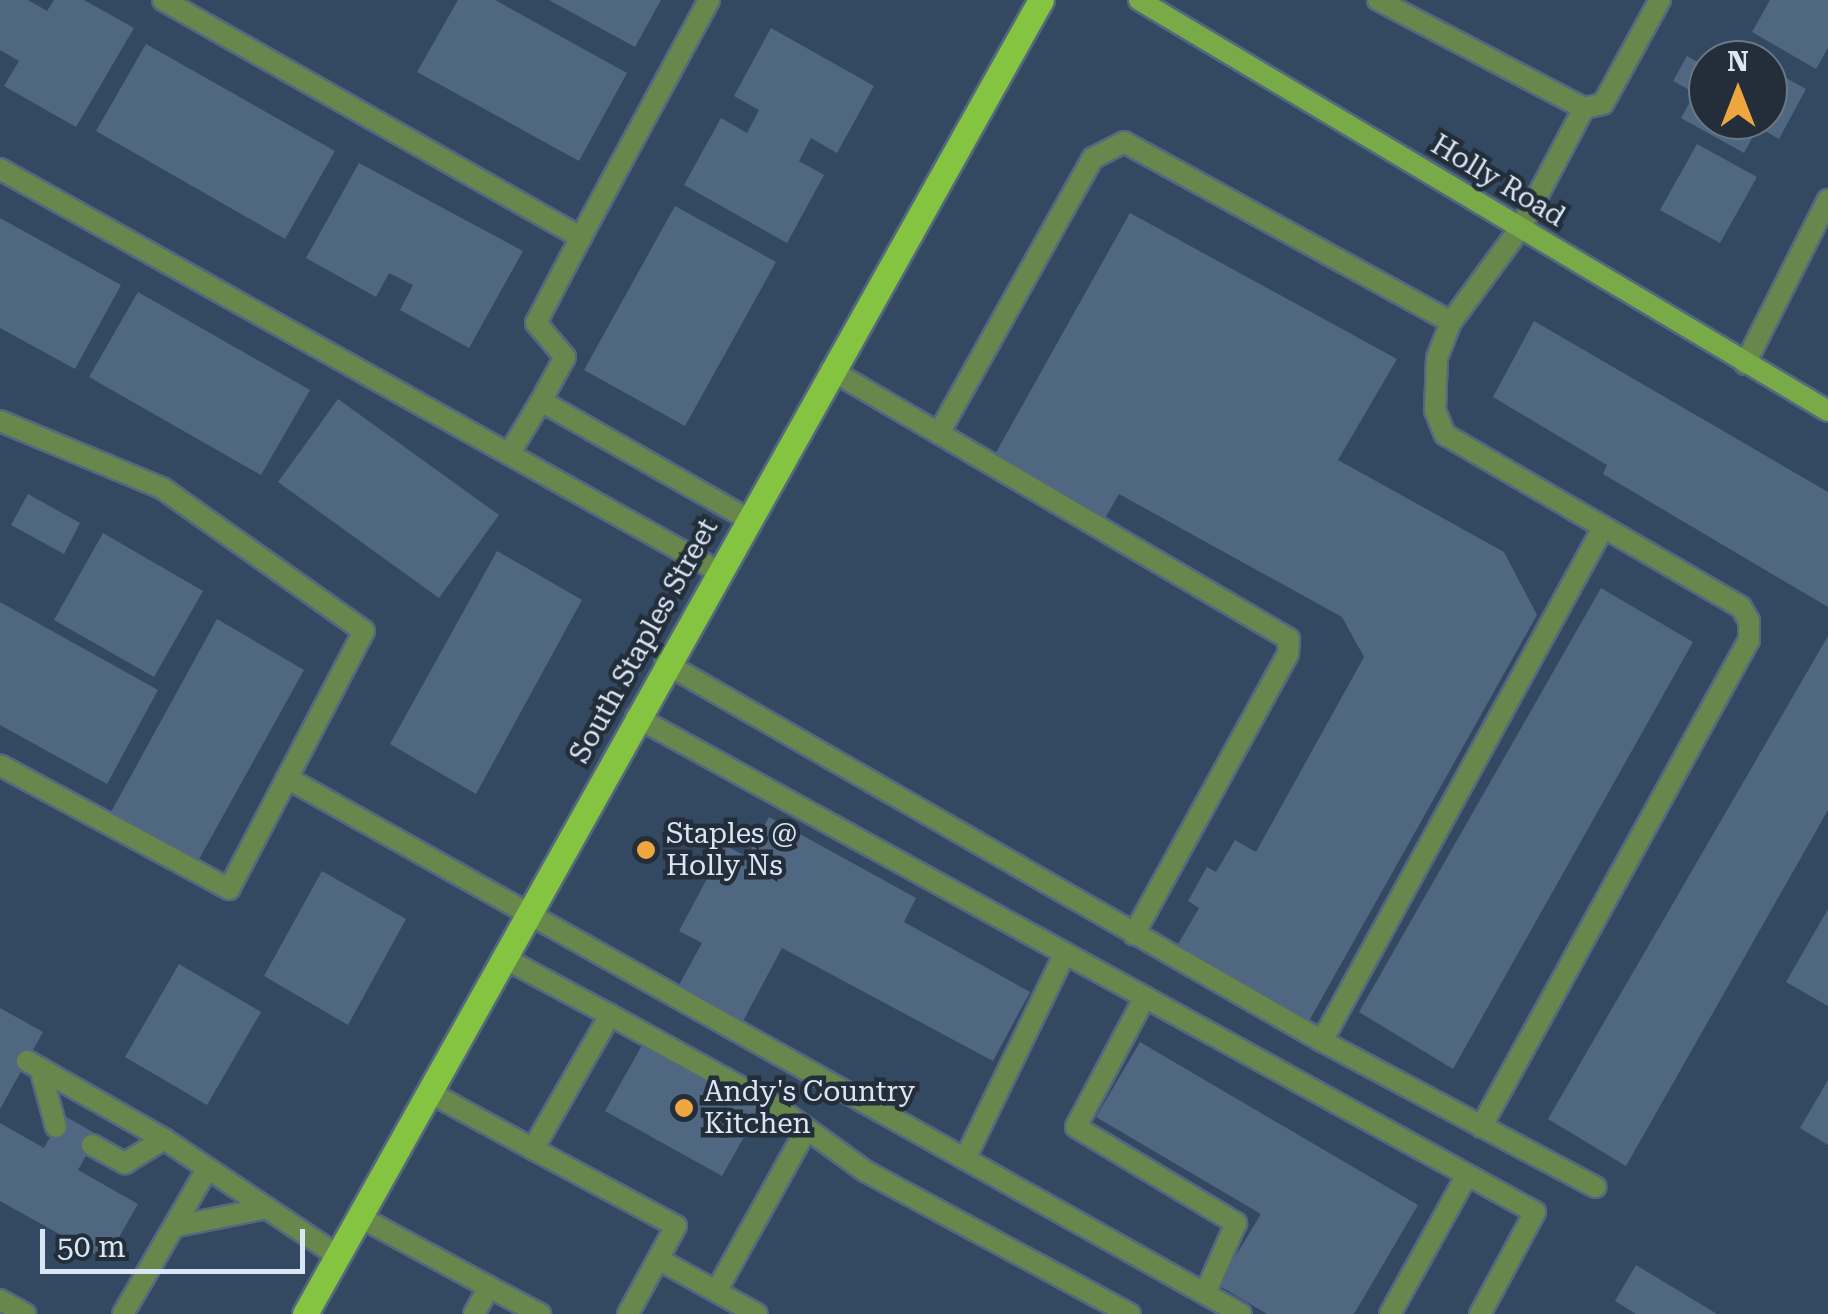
<!DOCTYPE html>
<html>
<head>
<meta charset="utf-8">
<style>
  body { margin:0 }
  #map { position:relative; width:1828px; height:1314px; overflow:hidden; background:#334962; font-family:"Roboto Serif",serif }
  div>[style] { position:absolute }
  [style*='--x'] { left:calc(var(--x)*1px); top:calc(var(--y)*1px); width:calc(var(--w)*1px); rotate:calc(var(--a)*1deg) }
  .building>* { inset:0; background:#4f6781 }
  .roads { filter:drop-shadow(2px 0 #54687f) drop-shadow(-2px 0 #54687f) drop-shadow(0 2px #54687f) drop-shadow(0 -2px #54687f) }
  .service>* { height:20px; margin:-10px; padding:0 10px; transform-origin:10px; border-radius:10px; background:#68874c }
  .minor>* { height:20px; margin:-10px; padding:0 10px; transform-origin:10px; border-radius:10px; background:#68874c }
  .secondary>* { height:20px; margin:-10px; padding:0 10px; transform-origin:10px; border-radius:10px; background:#79aa48 }
  .primary>* { height:25px; margin:-12.5px; padding:0 12.5px; transform-origin:12.5px; border-radius:12.5px; background:#85c441 }
  .dots>* { width:28px; height:28px; translate:-50% -50%; box-sizing:border-box; border:5px solid #242e3a; border-radius:50% }
  span { translate:-50% -50%; white-space:nowrap; text-align:center; line-height:1.15; -webkit-text-stroke:9px #242e3a; paint-order:stroke }
  .street-label { font-size:28px; color:#d9e6f5 }
  .poi-label { font-size:28px; color:#d9e6f5 }
  .left { translate:0 -50%; text-align:left }
  .north { position:absolute; left:1688px; top:40px; width:100px; height:100px; box-sizing:border-box; background:#242e3a; border:2px solid #6c7885; border-radius:50%; rotate:0deg; font-size:28px; font-weight:700; line-height:40px; text-align:center; color:#d9e6f5 }
  .north::after { content:''; display:block; margin:auto; width:35px; height:45px; background:#f0a63e; clip-path:polygon(50% 0,100% 100%,50% 72%,0 100%) }
  .scale { position:absolute; left:40px; top:1229px; width:265px; height:45px; box-sizing:border-box; border:5px solid #d9e6f5; border-top:0; padding-left:12px; font-size:30px; line-height:35px; white-space:nowrap; color:#d9e6f5; -webkit-text-stroke:8px #242e3a; paint-order:stroke }
</style>
</head>
<body>
<div id="map">
  <div class="building">
    <i style="clip-path:polygon(0 0,28px 0,47px 11px,54px 0,84px 0,134px 28px,76px 127px,4px 86px,19px 61px,0 50px)"></i>
    <i style="clip-path:polygon(458px 0,495px 0,627px 73px,579px 161px,417px 72px)"></i>
    <i style="clip-path:polygon(549px 0,661px 0,635px 47px)"></i>
    <i style="clip-path:polygon(1770px 0,1828px 0,1828px 48px,1816px 69px,1752px 32px)"></i>
    <i style="clip-path:polygon(771px 28px,874px 86px,837px 153px,811px 138px,799px 161px,824px 175px,787px 243px,684px 185px,721px 118px,747px 133px,759px 110px,734px 96px)"></i>
    <i style="clip-path:polygon(1722px 43px,1754px 60px,1713px 60px)"></i>
    <i style="clip-path:polygon(146px 44px,335px 151px,285px 239px,96px 131px)"></i>
    <i style="clip-path:polygon(1687px 56px,1708px 68px,1708px 120px,1768px 120px,1768px 68px,1806px 89px,1779px 139px,1758px 127px,1744px 153px,1681px 118px,1695px 93px,1673px 81px)"></i>
    <i style="clip-path:polygon(1697px 144px,1757px 177px,1720px 243px,1660px 210px)"></i>
    <i style="clip-path:polygon(359px 163px,523px 251px,469px 348px,400px 310px,413px 285px,389px 273px,376px 297px,306px 258px)"></i>
    <i style="clip-path:polygon(675px 206px,776px 262px,685px 426px,584px 370px)"></i>
    <i style="clip-path:polygon(1130px 213px,1397px 359px,1338px 460px,1504px 552px,1537px 615px,1309px 1021px,1177px 946px,1199px 908px,1188px 901px,1207px 867px,1216px 872px,1235px 840px,1256px 852px,1364px 657px,1342px 617px,1119px 494px,1104px 520px,994px 456px)"></i>
    <i style="clip-path:polygon(0 218px,121px 285px,75px 369px,0 328px)"></i>
    <i style="clip-path:polygon(138px 292px,310px 390px,261px 475px,89px 377px)"></i>
    <i style="clip-path:polygon(1534px 321px,1828px 492px,1828px 607px,1603px 474px,1607px 465px,1493px 397px)"></i>
    <i style="clip-path:polygon(338px 399px,499px 515px,439px 598px,278px 482px)"></i>
    <i style="clip-path:polygon(28px 494px,80px 523px,64px 554px,11px 525px)"></i>
    <i style="clip-path:polygon(103px 533px,203px 591px,154px 677px,54px 620px)"></i>
    <i style="clip-path:polygon(497px 551px,582px 600px,476px 794px,390px 744px)"></i>
    <i style="clip-path:polygon(1601px 588px,1693px 642px,1453px 1069px,1359px 1012px)"></i>
    <i style="clip-path:polygon(0 602px,158px 690px,107px 784px,0 725px)"></i>
    <i style="clip-path:polygon(217px 619px,304px 670px,198px 861px,111px 812px)"></i>
    <i style="clip-path:polygon(1828px 636px,1828px 810px,1626px 1166px,1548px 1119px)"></i>
    <i style="clip-path:polygon(769px 817px,916px 898px,904px 922px,1030px 992px,993px 1061px,782px 948px,743px 1021px,679px 985px,702px 943px,679px 931px,725px 845px,747px 857px)"></i>
    <i style="clip-path:polygon(322px 871px,406px 919px,348px 1025px,264px 976px)"></i>
    <i style="clip-path:polygon(1828px 909px,1828px 1006px,1786px 982px)"></i>
    <i style="clip-path:polygon(179px 964px,261px 1012px,207px 1105px,125px 1057px)"></i>
    <i style="clip-path:polygon(0 1008px,43px 1032px,0 1109px)"></i>
    <i style="clip-path:polygon(645px 1040px,762px 1105px,722px 1176px,605px 1111px)"></i>
    <i style="clip-path:polygon(1140px 1042px,1418px 1205px,1354px 1314px,1267px 1314px,1218px 1285px,1261px 1214px,1096px 1117px)"></i>
    <i style="clip-path:polygon(1828px 1080px,1828px 1145px,1800px 1128px)"></i>
    <i style="clip-path:polygon(63px 1115px,98px 1135px,78px 1170px,138px 1204px,106px 1260px,0 1201px,0 1123px,44px 1148px)"></i>
    <i style="clip-path:polygon(1636px 1265px,1717px 1314px,1636px 1314px,1615px 1301px)"></i>
  </div>
  <div class="roads">
    <div class="service">
      <i style="--x:163;--y:0;--w:481;--a:29.6"></i>
      <i style="--x:581;--y:237;--w:269;--a:-61.6"></i>
      <i style="--x:1378;--y:0;--w:233;--a:27.7"></i>
      <i style="--x:1584;--y:108;--w:19;--a:-12"></i>
      <i style="--x:1603;--y:104;--w:119;--a:-61.3"></i>
      <i style="--x:0;--y:169;--w:821;--a:29.25"></i>
      <i style="--x:831;--y:370;--w:531;--a:30.43"></i>
      <i style="--x:1289;--y:639;--w:15;--a:94"></i>
      <i style="--x:1288;--y:654;--w:320;--a:118.8"></i>
      <i style="--x:541;--y:401;--w:50;--a:-61.4"></i>
      <i style="--x:565;--y:357;--w:45;--a:-130.5"></i>
      <i style="--x:536;--y:323;--w:97;--a:-62.4"></i>
      <i style="--x:0;--y:421;--w:175;--a:22.5"></i>
      <i style="--x:162;--y:488;--w:247;--a:35.3"></i>
      <i style="--x:364;--y:631;--w:291;--a:117.6"></i>
      <i style="--x:229;--y:889;--w:260;--a:-151.6"></i>
      <i style="--x:939;--y:433;--w:315;--a:-60.8"></i>
      <i style="--x:1093;--y:158;--w:35;--a:-27"></i>
      <i style="--x:1124;--y:142;--w:373;--a:28.8"></i>
      <i style="--x:509;--y:454;--w:62;--a:-58.9"></i>
      <i style="--x:541;--y:401;--w:236;--a:29.7"></i>
      <i style="--x:665;--y:663;--w:758;--a:29.91"></i>
      <i style="--x:1322;--y:1041;--w:310;--a:28.1"></i>
      <i style="--x:636;--y:717;--w:1026;--a:28.84"></i>
      <i style="--x:1535;--y:1212;--w:116;--a:118.3"></i>
      <i style="--x:287;--y:778;--w:1094;--a:29.33"></i>
      <i style="--x:1145;--y:997;--w:147;--a:118"></i>
      <i style="--x:1076;--y:1127;--w:187;--a:31"></i>
      <i style="--x:1236;--y:1223;--w:77;--a:113.6"></i>
      <i style="--x:610;--y:1015;--w:191;--a:28.9"></i>
      <i style="--x:777;--y:1107;--w:109;--a:36"></i>
      <i style="--x:865;--y:1171;--w:301;--a:28.4"></i>
      <i style="--x:1322;--y:1041;--w:585;--a:-61.29"></i>
      <i style="--x:27;--y:1061;--w:158;--a:29.7"></i>
      <i style="--x:164;--y:1139;--w:210;--a:33.9"></i>
      <i style="--x:40;--y:1068;--w:61;--a:74.8"></i>
      <i style="--x:429;--y:1092;--w:119;--a:28.7"></i>
      <i style="--x:533;--y:1149;--w:155;--a:-60.1"></i>
      <i style="--x:610;--y:1015;--w:120;--a:-151.7"></i>
      <i style="--x:1481;--y:1127;--w:556;--a:-61.18"></i>
      <i style="--x:1749;--y:640;--w:19;--a:-90"></i>
      <i style="--x:1749;--y:621;--w:16;--a:-120"></i>
      <i style="--x:1741;--y:607;--w:342;--a:-149.8"></i>
      <i style="--x:1445;--y:435;--w:27;--a:-112"></i>
      <i style="--x:1435;--y:410;--w:52;--a:-87.8"></i>
      <i style="--x:1437;--y:358;--w:39;--a:-69"></i>
      <i style="--x:1451;--y:322;--w:118;--a:-53.6"></i>
      <i style="--x:1521;--y:227;--w:135;--a:-62.1"></i>
      <i style="--x:92;--y:1145;--w:38;--a:29"></i>
      <i style="--x:125;--y:1163;--w:46;--a:-31.6"></i>
      <i style="--x:533;--y:1149;--w:162;--a:28.3"></i>
      <i style="--x:676;--y:1226;--w:100;--a:118.6"></i>
      <i style="--x:965;--y:1159;--w:229;--a:-64.1"></i>
      <i style="--x:360;--y:1217;--w:147;--a:28.5"></i>
      <i style="--x:489;--y:1287;--w:31;--a:119"></i>
      <i style="--x:177;--y:1226;--w:92;--a:-11.3"></i>
      <i style="--x:658;--y:1259;--w:113;--a:29.1"></i>
      <i style="--x:489;--y:1287;--w:58;--a:27.9"></i>
      <i style="--x:717;--y:1290;--w:183;--a:-60.9"></i>
      <i style="--x:123;--y:1314;--w:168;--a:-59.9"></i>
      <i style="--x:1390;--y:1314;--w:159;--a:-61"></i>
    </div>
    <div class="minor">
      <i style="--x:1745;--y:364;--w:184;--a:-63.2"></i>
      <i style="--x:0;--y:1300;--w:29;--a:29"></i>
    </div>
    <div class="secondary">
      <i style="--x:1139;--y:0;--w:802;--a:30.82"></i>
    </div>
    <div class="primary">
      <i style="--x:305;--y:1314;--w:1506;--a:-60.75"></i>
    </div>
  </div>
  <div class="dots">
    <i style="left:646px;top:850px;background:#f0a63e"></i>
    <i style="left:684px;top:1108px;background:#f0a63e"></i>
  </div>
  <div class="street-label">
    <span style="left:1498px;top:181px;rotate:31deg">Holly Road</span>
    <span style="left:644px;top:641px;rotate:-61deg">South Staples Street</span>
  </div>
  <div class="poi-label">
    <span class="left" style="left:666px;top:850px">Staples @<br>Holly Ns</span>
    <span class="left" style="left:704px;top:1108px">Andy's Country<br>Kitchen</span>
  </div>
  <div class="north">N</div>
  <div class="scale">50 m</div>
</div>
</body>
</html>
